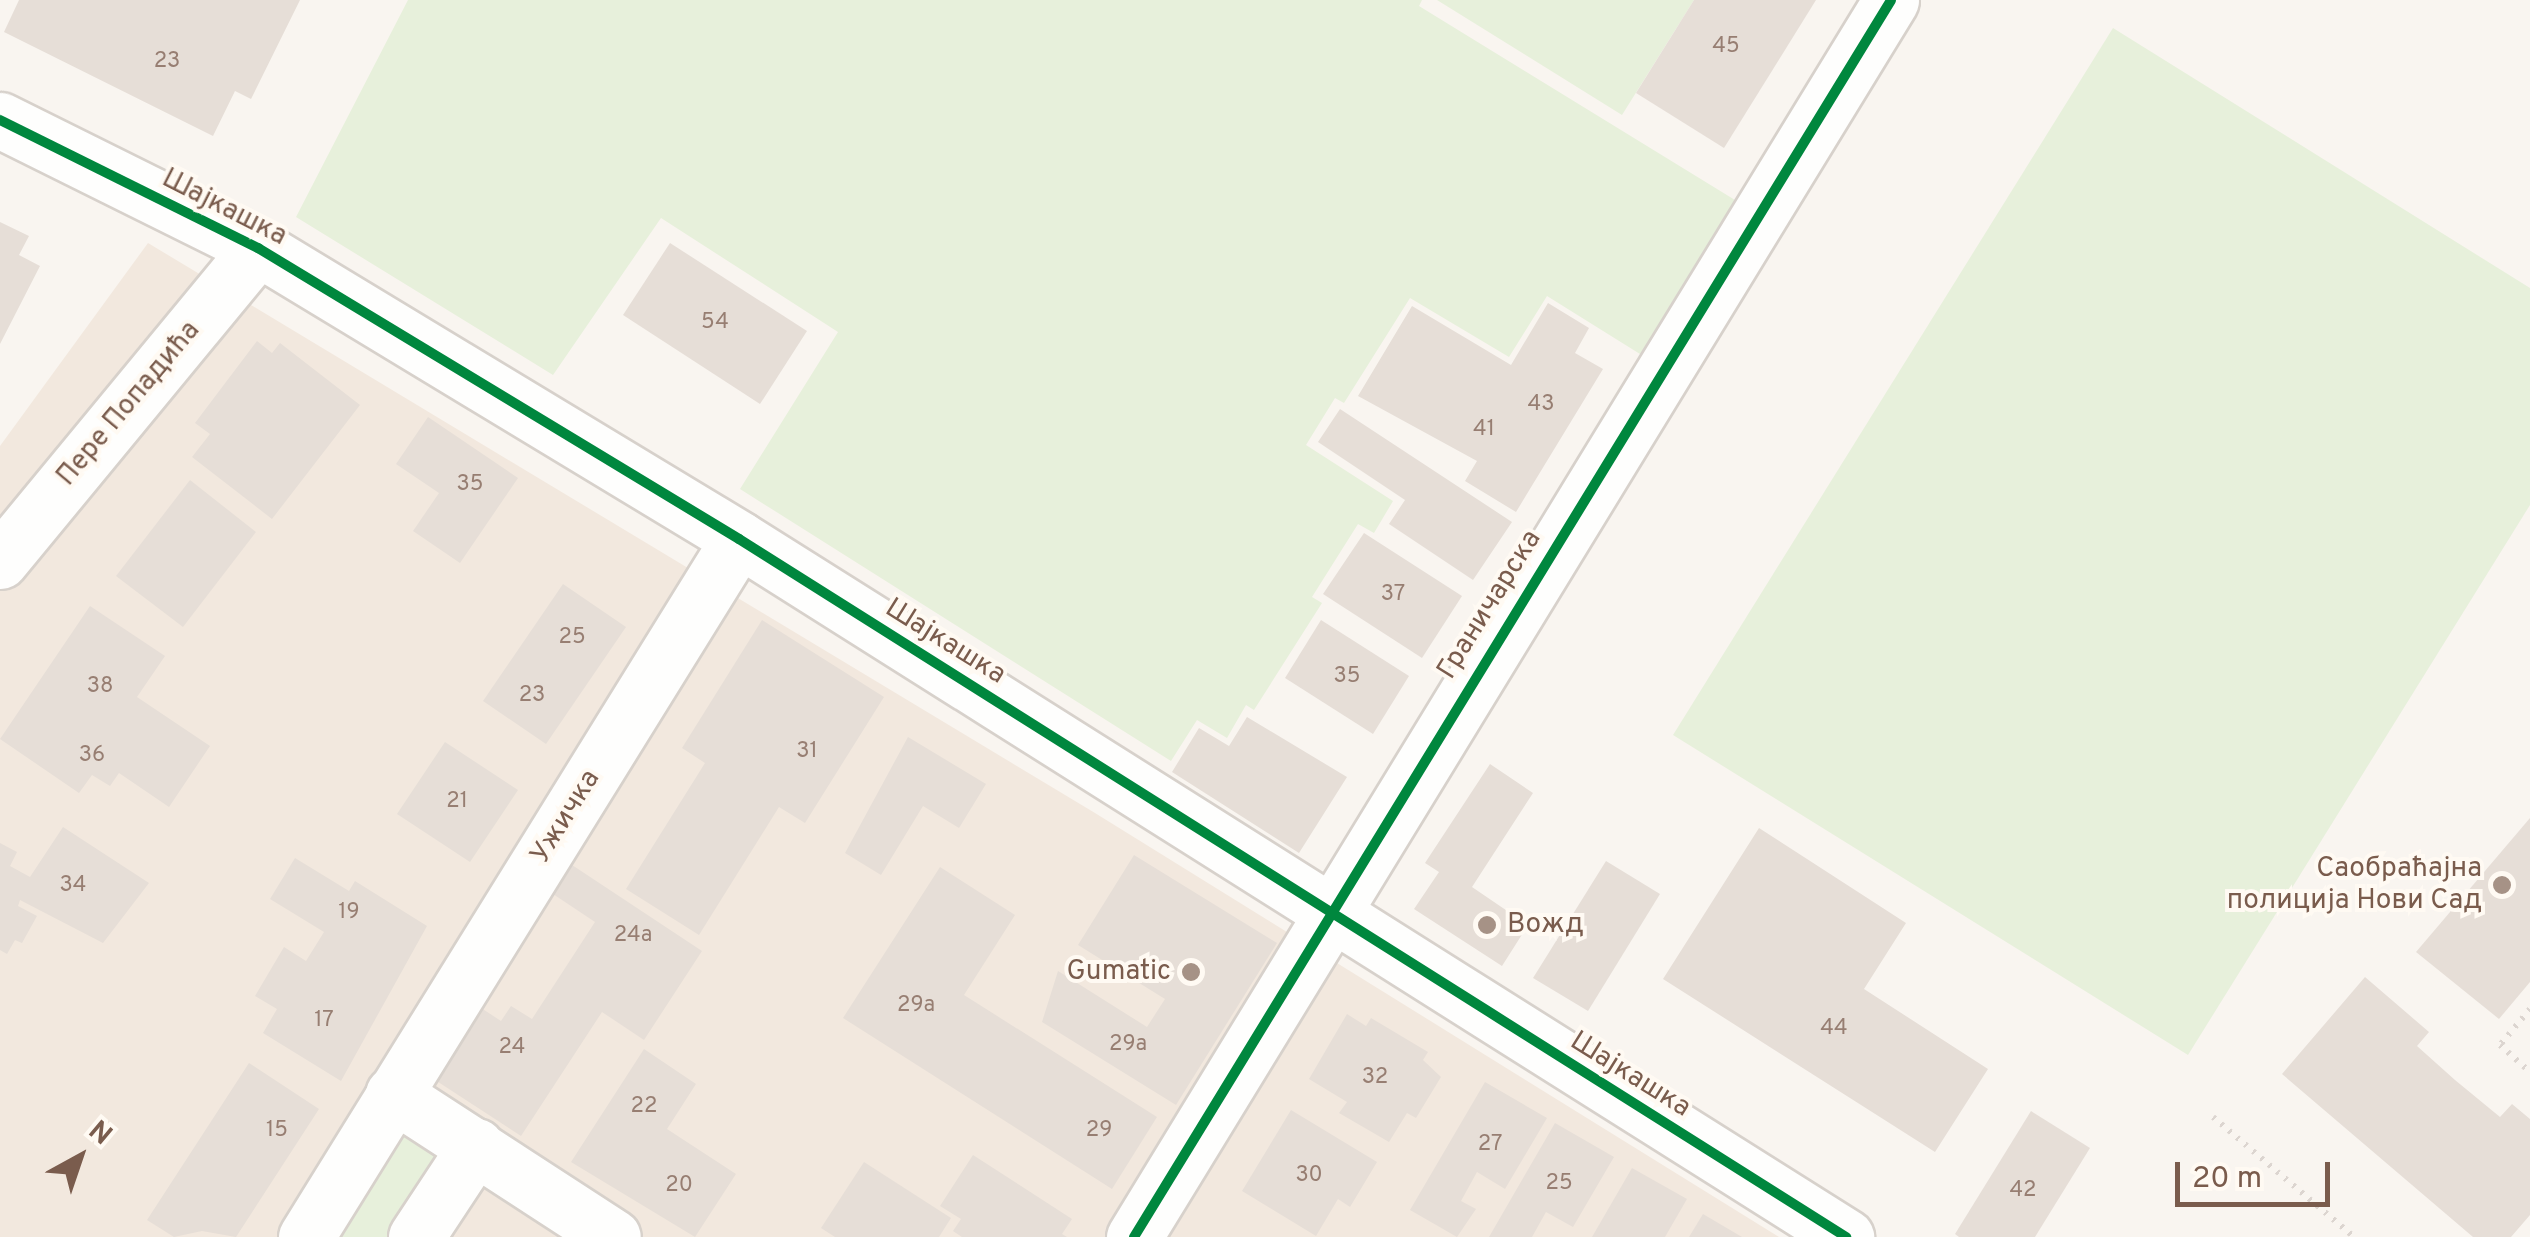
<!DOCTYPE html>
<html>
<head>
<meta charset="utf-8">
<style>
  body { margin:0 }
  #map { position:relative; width:2530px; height:1237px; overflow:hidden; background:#f9f5f0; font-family:Overpass,sans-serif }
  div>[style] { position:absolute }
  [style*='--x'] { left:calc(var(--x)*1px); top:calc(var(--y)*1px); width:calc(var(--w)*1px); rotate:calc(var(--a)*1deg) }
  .residential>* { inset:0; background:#f2e8de }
  .green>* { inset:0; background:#e7f0db }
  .building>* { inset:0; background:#e6ded7 }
  .path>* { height:6px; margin-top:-3px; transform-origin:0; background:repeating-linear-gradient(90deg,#dcd5d0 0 2.5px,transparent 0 10.5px) }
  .roads { filter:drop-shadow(2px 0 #d7d1cb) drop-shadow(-2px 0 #d7d1cb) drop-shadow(0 2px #d7d1cb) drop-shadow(0 -2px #d7d1cb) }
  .minor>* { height:55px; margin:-27.5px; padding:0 27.5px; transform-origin:27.5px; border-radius:27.5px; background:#fefefd }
  .cycleway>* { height:10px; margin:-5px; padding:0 5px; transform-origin:5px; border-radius:5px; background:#00873e }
  .dots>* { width:28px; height:28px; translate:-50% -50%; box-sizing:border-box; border:5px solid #fffaf3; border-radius:50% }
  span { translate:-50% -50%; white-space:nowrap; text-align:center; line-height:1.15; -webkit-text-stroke:8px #fffaf3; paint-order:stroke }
  .number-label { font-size:22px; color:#977e72 }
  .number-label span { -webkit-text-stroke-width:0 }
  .street-label { font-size:28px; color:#7a5c4d }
  .poi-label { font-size:28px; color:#7a5c4d }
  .right { translate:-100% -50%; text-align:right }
  .left { translate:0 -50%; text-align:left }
  .north { position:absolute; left:30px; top:1107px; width:100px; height:100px; -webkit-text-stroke:8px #fffaf3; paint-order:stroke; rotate:40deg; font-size:28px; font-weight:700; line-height:40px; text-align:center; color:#7a5c4d }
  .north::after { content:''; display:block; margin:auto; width:35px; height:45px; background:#7a5c4d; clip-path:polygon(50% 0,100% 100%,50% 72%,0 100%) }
  .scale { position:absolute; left:2175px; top:1162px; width:155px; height:45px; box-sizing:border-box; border:5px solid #7a5c4d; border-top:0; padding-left:12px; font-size:30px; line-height:35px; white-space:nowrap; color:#7a5c4d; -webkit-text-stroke:8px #fffaf3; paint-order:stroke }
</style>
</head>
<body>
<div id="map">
  <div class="residential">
    <i style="clip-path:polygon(148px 243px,1095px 813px,1779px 1237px,0 1237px,0 446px)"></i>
  </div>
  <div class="green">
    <i style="clip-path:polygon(408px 0,1422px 0,1419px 6px,1748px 208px,1656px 364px,1547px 296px,1509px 357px,1410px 298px,1344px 403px,1335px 398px,1306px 445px,1393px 501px,1374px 533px,1358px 524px,1312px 597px,1322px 603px,1254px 710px,1246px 705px,1227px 738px,1197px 720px,1171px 761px,740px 489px,838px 332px,661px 218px,553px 375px,296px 217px)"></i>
    <i style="clip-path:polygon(1437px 0,1694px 0,1622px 115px)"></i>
    <i style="clip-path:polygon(2113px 28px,2530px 288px,2530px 505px,2188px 1055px,1673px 735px)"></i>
    <i style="clip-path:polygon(399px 1118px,456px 1154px,401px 1237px,325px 1237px)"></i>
  </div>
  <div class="building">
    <i style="clip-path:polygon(19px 0,300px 0,251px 99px,235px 91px,213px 136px,4px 32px)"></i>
    <i style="clip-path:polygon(1694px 0,1816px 0,1724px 148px,1636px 93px)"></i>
    <i style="clip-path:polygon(0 222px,29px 236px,19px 255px,40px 266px,0 344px)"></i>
    <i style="clip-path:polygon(670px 243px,807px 331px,760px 404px,623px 315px)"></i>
    <i style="clip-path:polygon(1548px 303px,1589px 328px,1575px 353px,1603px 369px,1516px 512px,1465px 481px,1477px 461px,1358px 396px,1412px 306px,1511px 365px)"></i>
    <i style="clip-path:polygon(257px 341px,272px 353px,280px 343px,360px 405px,272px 519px,192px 457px,210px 434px,195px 423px)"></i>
    <i style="clip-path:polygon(1340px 409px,1512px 522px,1473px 580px,1389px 524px,1405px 500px,1318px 442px)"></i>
    <i style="clip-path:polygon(428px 417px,518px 478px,460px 563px,413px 531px,439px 493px,396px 464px)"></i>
    <i style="clip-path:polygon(190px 480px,256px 532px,183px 627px,116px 576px)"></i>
    <i style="clip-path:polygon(1364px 533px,1462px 596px,1422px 658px,1323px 594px)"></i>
    <i style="clip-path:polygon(563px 584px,626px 627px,546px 744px,483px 701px)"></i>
    <i style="clip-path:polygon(90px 606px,165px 656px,137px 697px,210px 746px,169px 807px,119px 773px,110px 786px,92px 775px,79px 793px,0 739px)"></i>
    <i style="clip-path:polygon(762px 620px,884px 697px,805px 823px,779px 807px,699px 935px,626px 889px,705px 763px,682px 748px)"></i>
    <i style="clip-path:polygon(1321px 620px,1409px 676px,1373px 734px,1285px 678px)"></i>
    <i style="clip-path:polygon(1247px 717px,1347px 777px,1299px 853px,1172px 772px,1199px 728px,1229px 746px)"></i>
    <i style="clip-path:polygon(908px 737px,986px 784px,959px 828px,923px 806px,881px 875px,845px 853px)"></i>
    <i style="clip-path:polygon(445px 742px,518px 790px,470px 862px,397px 814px)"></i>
    <i style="clip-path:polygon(1490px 764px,1533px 793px,1472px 887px,1528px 925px,1502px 966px,1414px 909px,1439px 872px,1425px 863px)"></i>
    <i style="clip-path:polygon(2530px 818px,2530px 982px,2499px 1019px,2416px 952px)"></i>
    <i style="clip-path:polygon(63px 827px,149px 883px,103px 943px,20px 900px,18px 906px,37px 916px,22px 943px,15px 940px,7px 954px,0 950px,0 843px,17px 852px,10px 866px,30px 877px)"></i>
    <i style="clip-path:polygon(1759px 828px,1906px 923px,1864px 989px,1988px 1069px,1935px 1152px,1663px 979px)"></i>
    <i style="clip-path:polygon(1134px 855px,1277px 943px,1176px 1105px,1042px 1022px,1058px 971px,1147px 1027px,1165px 999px,1078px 945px)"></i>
    <i style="clip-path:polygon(295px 858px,349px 891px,355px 881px,427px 926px,341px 1081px,263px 1033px,277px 1009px,255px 996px,284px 947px,306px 961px,324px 932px,270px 899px)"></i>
    <i style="clip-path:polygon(566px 861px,702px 951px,644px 1040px,602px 1012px,521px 1136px,429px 1076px,475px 1004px,501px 1021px,511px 1006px,532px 1019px,595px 922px,547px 890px)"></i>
    <i style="clip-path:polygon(1606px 861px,1660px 894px,1588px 1011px,1533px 978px)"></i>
    <i style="clip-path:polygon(940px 867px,1015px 915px,964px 995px,1157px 1117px,1112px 1189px,843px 1018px)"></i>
    <i style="clip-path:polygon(2365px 977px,2429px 1032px,2417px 1046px,2455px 1080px,2500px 1117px,2512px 1104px,2530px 1119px,2530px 1215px,2511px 1237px,2473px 1237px,2282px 1074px)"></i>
    <i style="clip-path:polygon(1347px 1014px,1366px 1026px,1371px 1018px,1428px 1052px,1423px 1060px,1441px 1077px,1416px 1118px,1407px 1113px,1389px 1142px,1339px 1113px,1347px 1102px,1309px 1079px)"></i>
    <i style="clip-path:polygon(644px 1049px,696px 1084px,667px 1129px,736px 1174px,695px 1237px,571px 1162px)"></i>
    <i style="clip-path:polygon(249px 1063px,319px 1109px,236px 1237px,202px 1231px,174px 1237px,147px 1220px)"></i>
    <i style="clip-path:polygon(1485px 1082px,1547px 1118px,1505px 1189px,1477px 1172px,1461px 1201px,1476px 1209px,1457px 1237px,1410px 1210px)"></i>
    <i style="clip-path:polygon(1291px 1110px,1377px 1162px,1350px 1207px,1338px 1199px,1316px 1236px,1242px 1191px)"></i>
    <i style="clip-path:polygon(2031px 1111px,2090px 1148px,2035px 1237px,1959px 1237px,1955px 1234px)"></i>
    <i style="clip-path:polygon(1555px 1123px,1614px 1157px,1573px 1227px,1546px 1212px,1532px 1237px,1489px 1237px)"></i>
    <i style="clip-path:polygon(973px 1155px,1072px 1219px,1062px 1234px,1067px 1237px,962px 1237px,953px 1231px,961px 1219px,940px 1206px)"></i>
    <i style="clip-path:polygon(864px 1162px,951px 1218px,939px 1237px,835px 1237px,821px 1228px)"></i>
    <i style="clip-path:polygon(1632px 1168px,1687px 1199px,1665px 1237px,1592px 1237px)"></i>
    <i style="clip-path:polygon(1703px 1214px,1742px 1237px,1689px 1237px)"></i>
  </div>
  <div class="path">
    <i style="--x:2530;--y:1009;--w:47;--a:129.8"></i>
    <i style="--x:2500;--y:1045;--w:40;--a:42"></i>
    <i style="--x:2213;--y:1117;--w:185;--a:40.4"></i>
  </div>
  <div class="roads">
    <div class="minor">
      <i style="--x:0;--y:120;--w:288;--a:26.4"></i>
      <i style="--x:258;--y:248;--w:562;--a:31.17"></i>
      <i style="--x:739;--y:539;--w:1309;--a:32.23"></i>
      <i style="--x:0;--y:561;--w:406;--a:-50.5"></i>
      <i style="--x:393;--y:1094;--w:262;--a:33"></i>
      <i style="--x:306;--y:1237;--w:821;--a:-58.19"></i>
      <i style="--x:416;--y:1237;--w:109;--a:-56.6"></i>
      <i style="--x:1134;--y:1237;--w:1450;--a:-58.53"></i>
    </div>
  </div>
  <div class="cycleway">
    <i style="--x:0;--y:120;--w:288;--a:26.4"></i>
    <i style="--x:258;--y:248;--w:562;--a:31.17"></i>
    <i style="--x:739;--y:539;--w:1309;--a:32.23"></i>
    <i style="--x:1134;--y:1237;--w:1450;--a:-58.53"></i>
  </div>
  <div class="dots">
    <i style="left:2502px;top:885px;background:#a69286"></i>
    <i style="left:1487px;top:925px;background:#a69286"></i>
    <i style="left:1191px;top:972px;background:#a69286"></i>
  </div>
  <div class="number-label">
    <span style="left:1726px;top:47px">45</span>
    <span style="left:167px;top:62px">23</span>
    <span style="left:715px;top:323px">54</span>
    <span style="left:1541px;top:405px">43</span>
    <span style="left:1484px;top:430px">41</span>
    <span style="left:470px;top:485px">35</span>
    <span style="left:1393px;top:595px">37</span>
    <span style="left:572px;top:638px">25</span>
    <span style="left:1347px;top:677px">35</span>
    <span style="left:100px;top:687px">38</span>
    <span style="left:532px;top:696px">23</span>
    <span style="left:807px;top:752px">31</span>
    <span style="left:92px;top:756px">36</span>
    <span style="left:457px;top:802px">21</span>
    <span style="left:73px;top:886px">34</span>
    <span style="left:349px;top:913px">19</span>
    <span style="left:633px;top:936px">24a</span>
    <span style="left:916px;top:1006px">29a</span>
    <span style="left:324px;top:1021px">17</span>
    <span style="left:1834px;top:1029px">44</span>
    <span style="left:1128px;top:1045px">29a</span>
    <span style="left:512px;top:1048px">24</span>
    <span style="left:1375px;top:1078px">32</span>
    <span style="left:644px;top:1107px">22</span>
    <span style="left:277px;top:1131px">15</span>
    <span style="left:1099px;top:1131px">29</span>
    <span style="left:1490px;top:1145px">27</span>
    <span style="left:1309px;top:1176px">30</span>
    <span style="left:1559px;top:1184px">25</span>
    <span style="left:679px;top:1186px">20</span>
    <span style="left:2023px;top:1191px">42</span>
  </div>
  <div class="street-label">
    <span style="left:224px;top:208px;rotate:27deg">Шајкашка</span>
    <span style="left:129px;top:404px;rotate:-50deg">Пере Попадића</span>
    <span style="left:1490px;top:605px;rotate:-58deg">Граничарска</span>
    <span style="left:945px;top:642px;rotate:32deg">Шајкашка</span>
    <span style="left:566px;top:817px;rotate:-58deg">Ужичка</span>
    <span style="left:1630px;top:1075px;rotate:32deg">Шајкашка</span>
  </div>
  <div class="poi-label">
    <span class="right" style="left:2482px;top:885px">Саобраћајна<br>полиција Нови Сад</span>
    <span class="left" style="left:1507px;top:925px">Вожд</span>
    <span class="right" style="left:1171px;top:972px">Gumatic</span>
  </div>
  <div class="north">N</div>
  <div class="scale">20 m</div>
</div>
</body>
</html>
